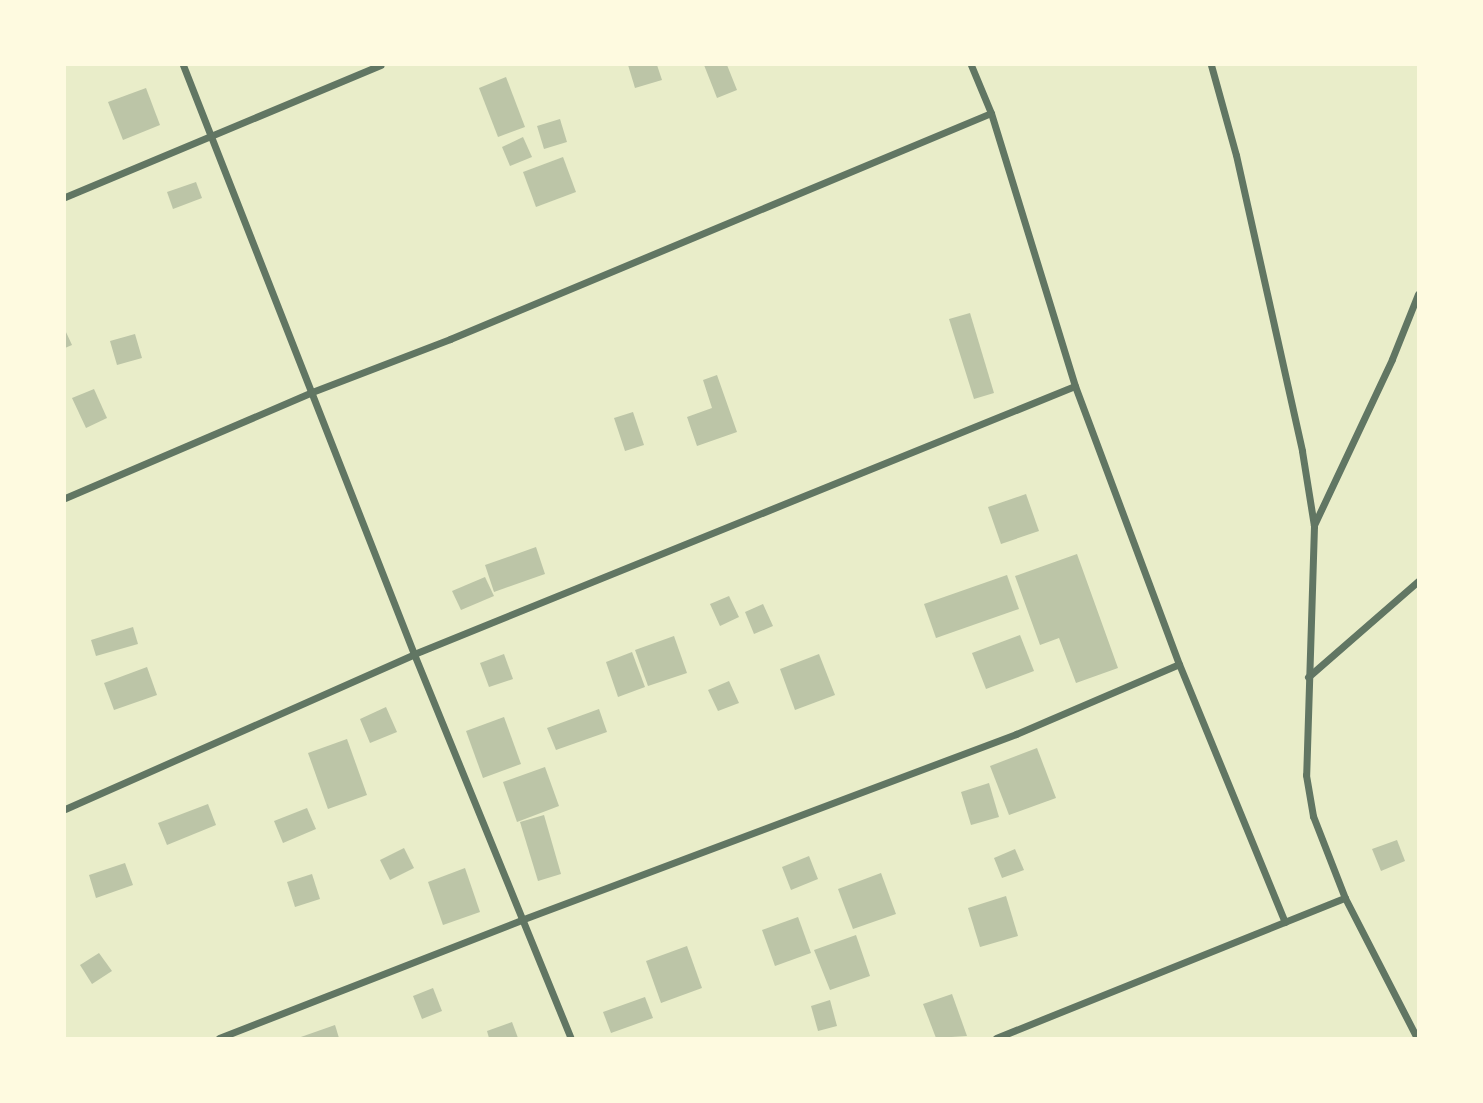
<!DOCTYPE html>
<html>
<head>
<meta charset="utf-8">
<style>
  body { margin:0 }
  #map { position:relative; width:1483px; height:1103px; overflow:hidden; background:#e9edc9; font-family:Signika,sans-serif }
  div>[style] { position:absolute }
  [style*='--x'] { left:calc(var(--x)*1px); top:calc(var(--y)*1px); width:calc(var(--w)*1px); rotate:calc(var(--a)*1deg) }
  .building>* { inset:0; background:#bcc5a7 }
  .minor>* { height:7px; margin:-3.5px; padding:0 3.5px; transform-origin:3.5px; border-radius:3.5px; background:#617663 }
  span { translate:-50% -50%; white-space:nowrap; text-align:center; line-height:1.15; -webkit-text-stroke:5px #fefae0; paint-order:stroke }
  .frame { position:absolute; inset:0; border:66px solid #fefae0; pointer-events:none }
</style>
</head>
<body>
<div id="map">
  <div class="building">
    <i style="clip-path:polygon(628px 65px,657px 65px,662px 80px,635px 88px)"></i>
    <i style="clip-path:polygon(704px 65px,727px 65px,737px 90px,717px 98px)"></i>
    <i style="clip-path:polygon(506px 77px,525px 127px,498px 137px,479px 88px)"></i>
    <i style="clip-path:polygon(146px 88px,160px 125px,123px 140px,108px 102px)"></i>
    <i style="clip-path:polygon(560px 119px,567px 142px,544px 149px,537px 126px)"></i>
    <i style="clip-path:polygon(523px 137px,532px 157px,510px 166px,502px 147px)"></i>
    <i style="clip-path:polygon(563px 157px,576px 192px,536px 207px,523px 172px)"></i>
    <i style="clip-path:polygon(196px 182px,202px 198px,173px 209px,167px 192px)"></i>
    <i style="clip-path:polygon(970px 313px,994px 393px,974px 399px,949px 319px)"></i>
    <i style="clip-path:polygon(65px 330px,72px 345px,65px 348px)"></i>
    <i style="clip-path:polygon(135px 334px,142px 358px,117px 365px,110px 341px)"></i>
    <i style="clip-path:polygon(717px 375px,737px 432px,697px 446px,687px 417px,712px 408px,703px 380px)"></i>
    <i style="clip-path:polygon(94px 389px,107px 418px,86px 428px,72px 398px)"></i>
    <i style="clip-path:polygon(633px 412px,644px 445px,625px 451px,614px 418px)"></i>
    <i style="clip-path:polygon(1026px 494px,1039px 531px,1001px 544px,988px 507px)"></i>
    <i style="clip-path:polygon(536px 547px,545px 574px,494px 592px,485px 565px)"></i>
    <i style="clip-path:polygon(1077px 554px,1118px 668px,1076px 683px,1059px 638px,1040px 645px,1015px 576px)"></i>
    <i style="clip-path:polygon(1007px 575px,1019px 609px,936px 638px,924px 604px)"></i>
    <i style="clip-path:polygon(485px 577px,494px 596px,461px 610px,452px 591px)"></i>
    <i style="clip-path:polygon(729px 596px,739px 617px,720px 626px,710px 604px)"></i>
    <i style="clip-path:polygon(763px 604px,773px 626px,754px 634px,745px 612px)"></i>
    <i style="clip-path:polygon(133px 627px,138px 644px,96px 656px,91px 640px)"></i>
    <i style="clip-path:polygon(1020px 635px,1034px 671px,986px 689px,972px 653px)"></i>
    <i style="clip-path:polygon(674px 636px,687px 673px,648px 686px,635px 650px)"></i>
    <i style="clip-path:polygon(632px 652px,645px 687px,618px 697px,606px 662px)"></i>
    <i style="clip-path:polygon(504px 654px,513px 679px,489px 687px,480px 663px)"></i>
    <i style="clip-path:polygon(819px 654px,835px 695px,795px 710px,780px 669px)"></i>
    <i style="clip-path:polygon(147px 667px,157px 695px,114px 710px,104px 683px)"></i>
    <i style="clip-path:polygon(729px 681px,739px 703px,718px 711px,708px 690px)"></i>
    <i style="clip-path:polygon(386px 707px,397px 732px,370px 743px,360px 719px)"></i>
    <i style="clip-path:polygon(599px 709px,607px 732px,556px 750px,547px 728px)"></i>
    <i style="clip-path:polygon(504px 717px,521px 764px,483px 778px,466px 731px)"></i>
    <i style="clip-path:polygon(347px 739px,367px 795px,328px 809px,308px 753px)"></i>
    <i style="clip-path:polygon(1037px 748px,1056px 798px,1009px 815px,990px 766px)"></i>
    <i style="clip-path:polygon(545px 767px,559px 806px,517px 822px,503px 782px)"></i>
    <i style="clip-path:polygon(989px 783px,999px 817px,971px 825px,961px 792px)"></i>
    <i style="clip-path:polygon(208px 804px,216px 825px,167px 845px,158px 823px)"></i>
    <i style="clip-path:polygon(307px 808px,316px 829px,283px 843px,274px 821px)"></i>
    <i style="clip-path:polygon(544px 815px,561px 874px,538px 881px,520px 822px)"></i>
    <i style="clip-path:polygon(1397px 840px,1405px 861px,1381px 871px,1372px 849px)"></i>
    <i style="clip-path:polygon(404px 848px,414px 868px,390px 880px,380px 860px)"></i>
    <i style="clip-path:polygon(1015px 849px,1024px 870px,1002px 878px,994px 858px)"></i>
    <i style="clip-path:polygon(809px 856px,818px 879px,791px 890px,782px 867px)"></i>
    <i style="clip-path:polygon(125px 863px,133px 885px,96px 898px,89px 875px)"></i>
    <i style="clip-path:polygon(465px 868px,480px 912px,443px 925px,428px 882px)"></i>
    <i style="clip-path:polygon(881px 873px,896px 914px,853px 929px,838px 889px)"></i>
    <i style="clip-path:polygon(312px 874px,320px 899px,295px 907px,287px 882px)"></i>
    <i style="clip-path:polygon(1006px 896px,1018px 936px,980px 947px,968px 908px)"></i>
    <i style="clip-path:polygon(798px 917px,811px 953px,775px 966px,762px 930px)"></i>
    <i style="clip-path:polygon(856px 935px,870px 976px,830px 990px,814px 950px)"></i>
    <i style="clip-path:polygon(687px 946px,702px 988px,661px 1003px,646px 961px)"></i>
    <i style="clip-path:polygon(99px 953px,112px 971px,92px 984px,80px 965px)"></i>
    <i style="clip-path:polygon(433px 988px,442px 1011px,422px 1019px,413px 996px)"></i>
    <i style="clip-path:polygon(952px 994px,967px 1036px,936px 1038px,923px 1004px)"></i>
    <i style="clip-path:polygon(645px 997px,653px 1018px,611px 1033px,603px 1012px)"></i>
    <i style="clip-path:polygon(830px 1000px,837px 1026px,818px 1031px,811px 1006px)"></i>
    <i style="clip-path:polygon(512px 1022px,518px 1038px,489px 1038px,487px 1031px)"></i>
    <i style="clip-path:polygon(335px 1025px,339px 1038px,298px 1038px)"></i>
  </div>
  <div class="minor">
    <i style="--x:183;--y:65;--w:633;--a:68.59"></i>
    <i style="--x:414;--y:654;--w:415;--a:67.8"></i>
    <i style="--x:971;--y:65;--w:52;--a:67.4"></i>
    <i style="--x:991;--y:113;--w:286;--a:72.9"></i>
    <i style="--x:1075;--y:386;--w:297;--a:69.5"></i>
    <i style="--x:1179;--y:664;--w:279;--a:67.7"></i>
    <i style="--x:1211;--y:65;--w:93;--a:74.5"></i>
    <i style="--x:1236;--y:155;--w:303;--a:77.4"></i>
    <i style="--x:1302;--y:451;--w:76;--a:80.9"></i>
    <i style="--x:1314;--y:526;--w:249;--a:91.8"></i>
    <i style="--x:1306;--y:775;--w:42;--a:80.3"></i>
    <i style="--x:1313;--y:816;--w:88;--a:68.7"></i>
    <i style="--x:1345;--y:898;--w:157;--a:62.8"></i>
    <i style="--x:65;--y:197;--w:342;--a:-22.7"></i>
    <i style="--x:65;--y:498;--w:269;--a:-23.2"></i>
    <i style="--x:312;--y:392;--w:148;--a:-21"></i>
    <i style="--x:450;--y:339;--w:586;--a:-22.67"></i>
    <i style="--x:1314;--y:525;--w:183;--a:-64.8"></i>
    <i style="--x:1392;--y:359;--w:70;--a:-68.2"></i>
    <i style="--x:1308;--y:677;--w:146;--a:-41.1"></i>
    <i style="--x:65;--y:809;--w:382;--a:-23.9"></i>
    <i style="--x:414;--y:654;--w:713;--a:-22.07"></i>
    <i style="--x:219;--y:1038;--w:324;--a:-21.3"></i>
    <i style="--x:521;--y:920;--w:529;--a:-20.59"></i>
    <i style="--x:1016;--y:734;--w:177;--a:-23.2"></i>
    <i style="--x:996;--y:1038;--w:376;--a:-21.9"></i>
  </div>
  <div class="frame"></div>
</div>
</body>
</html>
